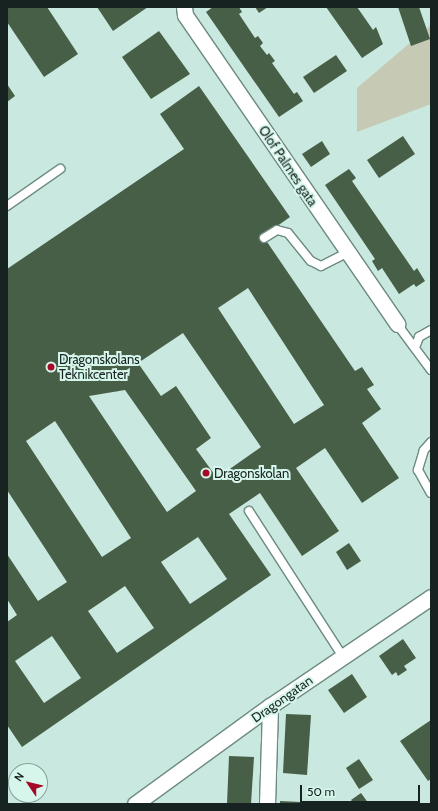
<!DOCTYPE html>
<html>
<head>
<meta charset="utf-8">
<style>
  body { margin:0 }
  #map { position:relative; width:438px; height:811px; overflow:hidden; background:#c9e8df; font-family:Cabin,sans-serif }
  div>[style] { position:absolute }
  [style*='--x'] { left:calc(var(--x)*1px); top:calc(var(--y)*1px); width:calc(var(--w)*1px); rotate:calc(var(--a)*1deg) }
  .green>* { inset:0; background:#c6c9b3 }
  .building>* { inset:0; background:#485f47 }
  .roads { filter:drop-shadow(1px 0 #6d8a81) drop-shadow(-1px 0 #6d8a81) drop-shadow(0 1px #6d8a81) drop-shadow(0 -1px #6d8a81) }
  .lane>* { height:8px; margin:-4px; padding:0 4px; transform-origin:4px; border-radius:4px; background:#fff }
  .street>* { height:15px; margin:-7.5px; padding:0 7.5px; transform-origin:7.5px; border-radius:7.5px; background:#fff }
  .dots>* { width:11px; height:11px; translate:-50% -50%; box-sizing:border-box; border:2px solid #d6f6ec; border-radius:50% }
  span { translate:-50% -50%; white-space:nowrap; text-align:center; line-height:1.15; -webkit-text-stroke:4px #d6f6ec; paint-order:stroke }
  .street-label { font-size:13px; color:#172320 }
  .poi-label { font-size:13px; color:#172320 }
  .left { translate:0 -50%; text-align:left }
  .frame { position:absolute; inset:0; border:8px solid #172320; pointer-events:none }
  .north { position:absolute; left:8px; top:763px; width:40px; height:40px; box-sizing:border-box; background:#d6f6ec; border:1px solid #8aa29a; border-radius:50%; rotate:305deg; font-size:11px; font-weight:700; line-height:16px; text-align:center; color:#172320 }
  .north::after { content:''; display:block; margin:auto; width:14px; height:18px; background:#a40826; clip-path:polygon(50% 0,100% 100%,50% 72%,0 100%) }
  .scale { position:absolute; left:300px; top:785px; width:120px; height:18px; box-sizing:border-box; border:2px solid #172320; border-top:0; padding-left:5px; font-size:12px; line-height:14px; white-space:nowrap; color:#172320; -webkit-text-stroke:3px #d6f6ec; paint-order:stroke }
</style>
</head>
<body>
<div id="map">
  <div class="green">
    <i style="clip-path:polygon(431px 25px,431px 104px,357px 132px,357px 88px)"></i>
  </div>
  <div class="building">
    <i style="clip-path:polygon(7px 7px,47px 7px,78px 54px,44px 77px,7px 22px)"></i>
    <i style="clip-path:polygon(97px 7px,148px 7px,113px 31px)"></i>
    <i style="clip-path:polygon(213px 7px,239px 7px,242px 12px,239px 14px,255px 38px,258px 36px,263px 43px,260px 46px,267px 55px,269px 53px,275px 61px,272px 63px,294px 94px,297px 92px,303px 101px,279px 117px,206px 12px)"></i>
    <i style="clip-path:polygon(255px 7px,268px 7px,259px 13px)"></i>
    <i style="clip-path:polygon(326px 7px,357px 7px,373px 30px,376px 27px,383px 44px,362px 58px)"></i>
    <i style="clip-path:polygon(398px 7px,419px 7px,430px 39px,411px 46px)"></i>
    <i style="clip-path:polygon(159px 31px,190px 74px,151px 99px,122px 57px)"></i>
    <i style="clip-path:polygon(336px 55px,347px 71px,314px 93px,303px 77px)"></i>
    <i style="clip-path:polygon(7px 84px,15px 96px,7px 102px)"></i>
    <i style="clip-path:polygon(evenodd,199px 86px,290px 217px,263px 236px,355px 371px,362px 367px,374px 385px,367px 389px,381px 409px,362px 423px,399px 478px,362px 503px,325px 448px,296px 468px,339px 531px,302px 556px,260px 493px,229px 514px,271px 575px,22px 747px,7px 725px,7px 622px,17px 615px,7px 599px,7px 554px,38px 601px,67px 582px,7px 490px,7px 269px,184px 149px,160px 114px,199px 86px,248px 288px,324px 405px,294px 424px,218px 308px,248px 288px,199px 86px,183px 333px,261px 447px,217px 478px,196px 449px,211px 438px,176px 386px,161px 396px,138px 363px,183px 333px,199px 86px,125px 390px,196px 491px,167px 512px,89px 396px,125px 390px,199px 86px,55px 421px,131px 538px,102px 557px,26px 441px,55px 421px,199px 86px,198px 537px,227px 579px,190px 604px,161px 562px,198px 537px,199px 86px,125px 586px,154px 628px,117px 653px,88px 611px,125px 586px,199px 86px,52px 636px,81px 678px,44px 703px,15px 661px,52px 636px)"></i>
    <i style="clip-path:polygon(403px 136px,415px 154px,379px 178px,367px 160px)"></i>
    <i style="clip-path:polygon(322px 141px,330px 154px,311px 167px,302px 154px)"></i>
    <i style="clip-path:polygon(349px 169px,356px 178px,352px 181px,414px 271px,417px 268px,425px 281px,416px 287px,414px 284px,399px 294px,382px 268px,378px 271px,372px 261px,375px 259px,325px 185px)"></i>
    <i style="clip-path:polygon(349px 543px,361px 561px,347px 570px,336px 552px)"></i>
    <i style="clip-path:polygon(403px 639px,416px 658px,404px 666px,407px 670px,398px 676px,396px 672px,392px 675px,379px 656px)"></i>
    <i style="clip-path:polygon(352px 674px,367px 697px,344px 713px,328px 690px)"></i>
    <i style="clip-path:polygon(286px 714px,311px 715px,307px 775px,283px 773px)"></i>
    <i style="clip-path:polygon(431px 720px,431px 779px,428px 781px,400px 741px)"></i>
    <i style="clip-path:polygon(229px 756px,254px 757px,251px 804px,227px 804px)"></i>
    <i style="clip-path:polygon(359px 759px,373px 780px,359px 789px,346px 768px)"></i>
    <i style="clip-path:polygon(361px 793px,369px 804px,354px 804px,351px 800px)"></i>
    <i style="clip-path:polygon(280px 801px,302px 802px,302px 804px,280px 804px)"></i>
  </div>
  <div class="roads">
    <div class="lane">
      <i style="--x:7;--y:206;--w:65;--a:-34.9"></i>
      <i style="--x:264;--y:238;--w:15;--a:-32"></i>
      <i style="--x:277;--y:230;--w:11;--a:15"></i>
      <i style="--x:288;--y:233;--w:36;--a:51"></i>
      <i style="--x:311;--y:261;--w:11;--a:27"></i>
      <i style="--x:321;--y:266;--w:29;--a:-27"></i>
      <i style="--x:397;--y:324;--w:57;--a:53.5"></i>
      <i style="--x:416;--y:345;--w:9;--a:-69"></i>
      <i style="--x:419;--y:337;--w:14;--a:-30"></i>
      <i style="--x:431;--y:442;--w:11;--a:131"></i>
      <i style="--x:424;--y:450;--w:21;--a:107"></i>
      <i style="--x:418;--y:470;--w:26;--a:61"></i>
      <i style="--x:249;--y:511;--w:174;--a:57.2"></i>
    </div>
    <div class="street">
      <i style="--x:184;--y:7;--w:8;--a:83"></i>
      <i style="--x:185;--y:15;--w:375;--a:55.5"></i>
      <i style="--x:135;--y:804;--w:167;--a:-36"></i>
      <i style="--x:270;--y:706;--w:194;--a:-34.1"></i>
      <i style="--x:267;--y:804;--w:98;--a:-88.2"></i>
    </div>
  </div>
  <div class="dots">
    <i style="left:51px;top:367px;background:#a40826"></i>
    <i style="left:206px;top:473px;background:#a40826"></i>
  </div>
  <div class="street-label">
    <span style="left:288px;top:166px;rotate:56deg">Olof Palmes gata</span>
    <span style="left:282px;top:699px;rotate:-35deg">Dragongatan</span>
  </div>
  <div class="poi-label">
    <span class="left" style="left:59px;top:367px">Dragonskolans<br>Teknikcenter</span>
    <span class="left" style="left:214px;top:473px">Dragonskolan</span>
  </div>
  <div class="frame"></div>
  <div class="north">N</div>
  <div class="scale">50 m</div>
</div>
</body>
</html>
